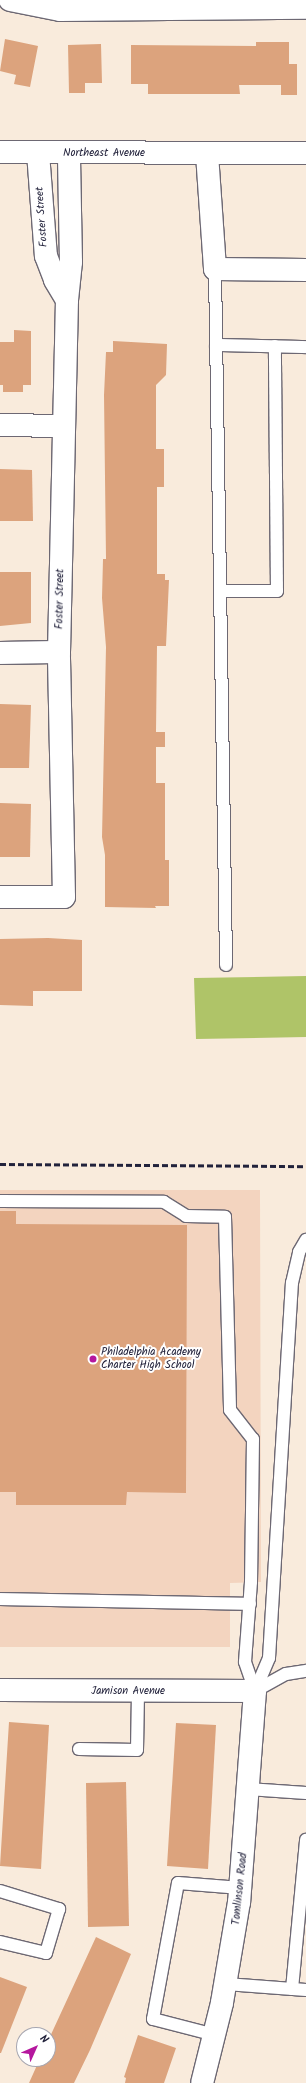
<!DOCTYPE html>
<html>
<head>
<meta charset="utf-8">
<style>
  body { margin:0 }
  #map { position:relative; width:306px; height:2083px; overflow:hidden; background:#f9ebdc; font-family:Kalam,sans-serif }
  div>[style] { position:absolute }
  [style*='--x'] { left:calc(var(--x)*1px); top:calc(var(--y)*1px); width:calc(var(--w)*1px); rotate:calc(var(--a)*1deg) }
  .built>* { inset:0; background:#f3d4bf }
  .green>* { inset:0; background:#afc468 }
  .building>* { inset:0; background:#dca37d }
  .roads { filter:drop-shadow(1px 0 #6d6873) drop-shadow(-1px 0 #6d6873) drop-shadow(0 1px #6d6873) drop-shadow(0 -1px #6d6873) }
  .lane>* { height:12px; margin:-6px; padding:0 6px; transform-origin:6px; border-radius:6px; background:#fff }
  .street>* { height:22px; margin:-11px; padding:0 11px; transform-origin:11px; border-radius:11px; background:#fff }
  .rail>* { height:3px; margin-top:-1.5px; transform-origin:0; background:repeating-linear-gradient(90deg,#22223b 0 6px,transparent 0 9px) }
  .dots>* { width:11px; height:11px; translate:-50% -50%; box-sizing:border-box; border:2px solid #fff; border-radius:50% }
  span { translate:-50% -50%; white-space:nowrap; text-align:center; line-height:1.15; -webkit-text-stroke:4px #fff; paint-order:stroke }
  .street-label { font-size:11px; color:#22223b }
  .poi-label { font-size:11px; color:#22223b }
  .left { translate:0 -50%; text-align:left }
  .north { position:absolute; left:16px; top:2027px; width:40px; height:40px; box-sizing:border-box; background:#fff; border:1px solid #a7a7b1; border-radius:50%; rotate:45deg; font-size:11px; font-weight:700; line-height:16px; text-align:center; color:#22223b }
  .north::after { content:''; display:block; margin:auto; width:14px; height:18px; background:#b5179e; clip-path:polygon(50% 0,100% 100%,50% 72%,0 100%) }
</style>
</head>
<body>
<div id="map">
  <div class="built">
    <i style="clip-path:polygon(0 1190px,260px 1190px,261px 1582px,230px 1583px,230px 1647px,0 1647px)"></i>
  </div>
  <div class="green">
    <i style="clip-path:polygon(306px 976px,306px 1037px,196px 1039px,194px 978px)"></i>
  </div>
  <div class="building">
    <i style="clip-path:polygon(5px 39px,38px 46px,30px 87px,14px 84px,16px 75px,0 71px)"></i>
    <i style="clip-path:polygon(256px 42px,289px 42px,289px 64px,297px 64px,297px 95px,281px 95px,281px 85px,239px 85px,240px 94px,148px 94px,148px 84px,131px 84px,131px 45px,256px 46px)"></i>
    <i style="clip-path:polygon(101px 44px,102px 83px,85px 83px,85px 93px,69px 93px,68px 45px)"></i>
    <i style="clip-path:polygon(14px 330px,31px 331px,31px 385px,23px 385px,23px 392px,3px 392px,3px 385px,0 385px,0 342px,14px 342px)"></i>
    <i style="clip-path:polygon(113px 341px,167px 344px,166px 375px,156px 385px,156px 449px,164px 449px,164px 487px,157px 487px,157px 574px,165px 574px,165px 580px,169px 580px,166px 646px,157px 646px,156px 732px,165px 732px,165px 747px,156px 747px,156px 783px,165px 783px,165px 860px,169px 860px,169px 906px,155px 906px,156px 908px,105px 907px,105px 855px,102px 837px,106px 647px,102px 598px,103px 559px,106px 559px,104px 395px,106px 352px,113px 352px)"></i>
    <i style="clip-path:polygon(0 469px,32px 470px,33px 521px,0 521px)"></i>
    <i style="clip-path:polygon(0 572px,31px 572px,31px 623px,0 626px)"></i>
    <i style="clip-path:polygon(0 704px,31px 705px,29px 768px,0 768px)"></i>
    <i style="clip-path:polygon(0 803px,31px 804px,30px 857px,0 857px)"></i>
    <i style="clip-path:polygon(48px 938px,82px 940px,82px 991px,33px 991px,33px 1006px,0 1005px,0 939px)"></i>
    <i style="clip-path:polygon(0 1211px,16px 1211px,16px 1224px,187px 1225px,186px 1493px,127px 1492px,126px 1505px,16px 1505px,16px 1492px,0 1492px)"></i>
    <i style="clip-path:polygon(9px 1722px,49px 1725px,41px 1869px,0 1866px)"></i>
    <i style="clip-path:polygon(176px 1723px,216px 1725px,208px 1869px,167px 1866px)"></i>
    <i style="clip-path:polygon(126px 1782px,129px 1926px,88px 1927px,86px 1783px)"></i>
    <i style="clip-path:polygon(96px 1937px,131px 1954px,90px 2050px,74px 2083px,29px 2083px,38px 2063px,40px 2064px,43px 2059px,48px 2059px,48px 2041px)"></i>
    <i style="clip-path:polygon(0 1977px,27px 1987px,1px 2053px,0 2053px)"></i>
    <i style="clip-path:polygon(138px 2035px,176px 2048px,164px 2083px,125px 2083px,126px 2078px,124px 2077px)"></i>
  </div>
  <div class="roads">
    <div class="lane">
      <i style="--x:215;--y:269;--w:696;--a:89.09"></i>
      <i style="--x:216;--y:345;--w:90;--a:1.3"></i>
      <i style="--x:220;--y:591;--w:57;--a:0"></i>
      <i style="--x:277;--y:591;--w:245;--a:-90.5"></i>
      <i style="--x:0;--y:1201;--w:164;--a:0.3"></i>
      <i style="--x:164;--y:1202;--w:26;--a:32"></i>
      <i style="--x:186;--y:1216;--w:39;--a:1"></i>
      <i style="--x:225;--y:1217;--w:193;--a:88.5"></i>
      <i style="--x:230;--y:1410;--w:37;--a:52"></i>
      <i style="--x:253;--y:1439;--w:143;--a:90.8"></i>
      <i style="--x:251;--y:1582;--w:80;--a:94.3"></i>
      <i style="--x:245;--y:1662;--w:31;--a:71"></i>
      <i style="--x:0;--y:1599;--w:250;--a:1.1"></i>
      <i style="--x:255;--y:1691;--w:36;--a:-67"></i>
      <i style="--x:269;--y:1658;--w:376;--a:-86.5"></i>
      <i style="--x:292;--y:1283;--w:32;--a:-77"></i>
      <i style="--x:299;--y:1252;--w:14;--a:-60"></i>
      <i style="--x:255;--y:1691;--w:35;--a:-29"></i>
      <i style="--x:286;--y:1674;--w:20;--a:-9"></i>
      <i style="--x:79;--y:1749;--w:58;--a:1"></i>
      <i style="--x:137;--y:1750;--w:59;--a:-89"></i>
      <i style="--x:248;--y:1789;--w:58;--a:3.9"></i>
      <i style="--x:0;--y:1891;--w:62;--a:17"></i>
      <i style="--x:59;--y:1909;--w:46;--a:106.5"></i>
      <i style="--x:46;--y:1953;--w:47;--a:-166.6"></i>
      <i style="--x:226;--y:1984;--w:80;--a:4.3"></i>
      <i style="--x:292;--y:1989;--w:150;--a:-84.6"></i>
      <i style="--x:215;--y:2035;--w:64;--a:-165.5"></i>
      <i style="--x:153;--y:2019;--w:138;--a:-79.6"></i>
      <i style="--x:178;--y:1883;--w:63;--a:4.5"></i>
    </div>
    <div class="street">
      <i style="--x:10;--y:0;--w:51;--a:11.3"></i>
      <i style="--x:60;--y:10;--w:246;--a:-0.5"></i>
      <i style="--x:0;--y:152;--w:306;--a:0.2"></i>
      <i style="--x:38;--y:153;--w:103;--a:85.6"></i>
      <i style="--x:46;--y:256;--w:26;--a:69"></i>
      <i style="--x:55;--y:280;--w:23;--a:59"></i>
      <i style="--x:207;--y:154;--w:115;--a:86"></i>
      <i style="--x:215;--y:269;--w:91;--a:0.6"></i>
      <i style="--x:0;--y:425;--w:64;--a:0.9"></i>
      <i style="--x:0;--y:653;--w:59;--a:-1"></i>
      <i style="--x:0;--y:897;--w:64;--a:0"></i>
      <i style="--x:64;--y:897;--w:245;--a:-91.2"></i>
      <i style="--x:59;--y:652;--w:352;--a:-88.7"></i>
      <i style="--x:67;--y:300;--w:38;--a:-84"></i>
      <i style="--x:71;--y:262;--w:108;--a:-91.1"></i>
      <i style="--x:0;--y:1690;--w:255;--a:0.2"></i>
      <i style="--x:255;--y:1691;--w:212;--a:94.3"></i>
      <i style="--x:239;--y:1902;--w:102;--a:99.6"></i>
      <i style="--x:222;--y:2003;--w:82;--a:104"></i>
    </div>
  </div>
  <div class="rail">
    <i style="--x:0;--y:1164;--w:306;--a:0.4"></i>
  </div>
  <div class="dots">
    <i style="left:93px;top:1359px;background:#b5179e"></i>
  </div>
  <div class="street-label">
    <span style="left:104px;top:153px">Northeast Avenue</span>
    <span style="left:42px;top:217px;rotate:-94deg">Foster Street</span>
    <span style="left:60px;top:599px;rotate:-89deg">Foster Street</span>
    <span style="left:128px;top:1691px">Jamison Avenue</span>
    <span style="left:240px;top:1889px;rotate:-84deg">Tomlinson Road</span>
  </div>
  <div class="poi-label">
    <span class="left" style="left:101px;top:1359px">Philadelphia Academy<br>Charter High School</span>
  </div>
  <div class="north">N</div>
</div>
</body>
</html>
